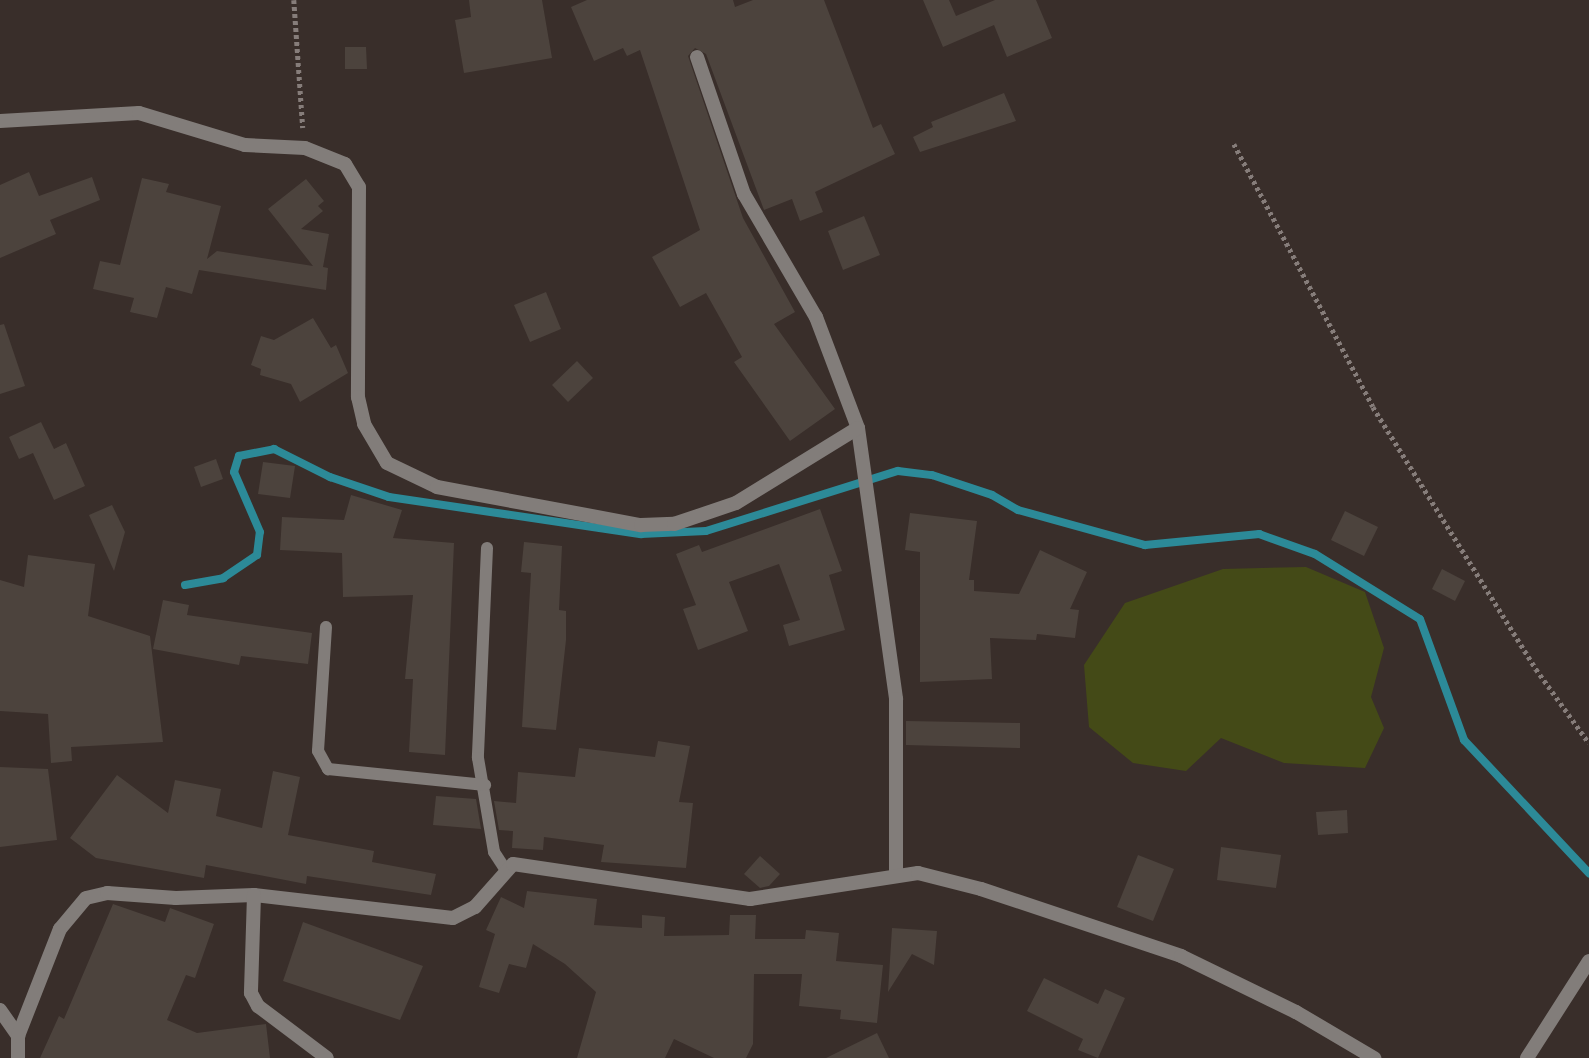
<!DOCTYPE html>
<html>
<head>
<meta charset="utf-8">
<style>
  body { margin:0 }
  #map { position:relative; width:1589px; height:1058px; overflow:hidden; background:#392e2a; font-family:"Roboto Serif",serif }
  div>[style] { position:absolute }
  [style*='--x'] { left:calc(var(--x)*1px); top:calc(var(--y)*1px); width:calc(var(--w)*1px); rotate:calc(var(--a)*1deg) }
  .green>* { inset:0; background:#444a17 }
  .stream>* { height:8px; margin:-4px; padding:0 4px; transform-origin:4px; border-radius:4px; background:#2c8a98 }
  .building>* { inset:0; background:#4c433d }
  .path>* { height:4.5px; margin-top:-2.25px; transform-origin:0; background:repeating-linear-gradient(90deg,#867d7a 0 3.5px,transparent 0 7px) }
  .service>* { height:12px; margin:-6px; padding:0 6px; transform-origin:6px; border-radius:6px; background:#827d7a }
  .minor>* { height:14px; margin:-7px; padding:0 7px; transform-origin:7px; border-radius:7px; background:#827d7a }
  span { translate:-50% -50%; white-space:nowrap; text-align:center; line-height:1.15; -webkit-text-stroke:5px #1c1816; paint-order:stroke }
</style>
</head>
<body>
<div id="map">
  <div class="green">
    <i style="clip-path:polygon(1306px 567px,1365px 592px,1384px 648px,1371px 697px,1384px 728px,1365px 768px,1284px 763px,1221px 738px,1186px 771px,1133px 763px,1089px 727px,1084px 665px,1125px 603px,1223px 569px)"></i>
  </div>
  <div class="stream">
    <i style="--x:185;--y:585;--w:39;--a:-10"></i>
    <i style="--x:223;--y:578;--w:41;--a:-34.1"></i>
    <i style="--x:257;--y:555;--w:23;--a:-83"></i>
    <i style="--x:260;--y:532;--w:65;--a:-113.4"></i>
    <i style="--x:234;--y:472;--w:17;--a:-73"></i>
    <i style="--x:239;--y:456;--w:36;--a:-11"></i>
    <i style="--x:274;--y:449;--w:63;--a:26.6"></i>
    <i style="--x:330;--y:477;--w:62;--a:18.7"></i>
    <i style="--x:389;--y:497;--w:255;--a:8.4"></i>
    <i style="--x:641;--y:534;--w:65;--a:-2.6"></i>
    <i style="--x:706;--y:531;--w:201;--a:-17.4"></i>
    <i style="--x:898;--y:471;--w:34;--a:7"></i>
    <i style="--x:932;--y:475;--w:63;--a:18.4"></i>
    <i style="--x:992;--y:495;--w:30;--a:30"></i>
    <i style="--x:1018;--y:510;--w:132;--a:15.4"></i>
    <i style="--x:1145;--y:545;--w:115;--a:-5.5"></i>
    <i style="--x:1259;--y:534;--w:59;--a:19.7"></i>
    <i style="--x:1315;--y:554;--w:123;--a:31.8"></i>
    <i style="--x:1420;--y:619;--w:129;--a:70"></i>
    <i style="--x:1464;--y:740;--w:183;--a:46.8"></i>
  </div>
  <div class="building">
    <i style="clip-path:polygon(469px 0,542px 0,552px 58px,464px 73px,455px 20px,471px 17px)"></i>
    <i style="clip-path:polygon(587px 0,733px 0,735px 7px,753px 0,824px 0,873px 128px,881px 124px,895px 154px,815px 192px,823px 212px,800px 221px,792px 199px,764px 210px,706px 54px,695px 48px,688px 56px,743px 218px,795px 312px,774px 324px,835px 409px,790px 441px,734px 362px,742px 357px,706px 293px,680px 307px,652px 257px,700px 230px,640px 50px,627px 56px,623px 48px,594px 61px,571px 7px)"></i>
    <i style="clip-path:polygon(923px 0,949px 0,956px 16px,995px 0,1036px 0,1052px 38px,1007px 57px,994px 25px,943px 47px)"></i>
    <i style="clip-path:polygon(345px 47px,366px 47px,367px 69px,345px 69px)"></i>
    <i style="clip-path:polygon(1004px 93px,1016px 121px,920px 152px,913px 137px,933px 127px,931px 122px)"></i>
    <i style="clip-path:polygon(29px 172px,39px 196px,92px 177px,100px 200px,50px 220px,56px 234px,0 258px,0 185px)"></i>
    <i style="clip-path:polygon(142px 178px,169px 184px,166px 192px,221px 206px,207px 259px,217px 251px,313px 266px,268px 209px,306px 179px,324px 201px,318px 206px,323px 211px,301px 229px,329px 234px,323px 267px,328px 268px,326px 290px,199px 270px,192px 294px,166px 287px,157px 318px,130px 312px,134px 298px,93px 289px,100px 261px,120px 265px)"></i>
    <i style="clip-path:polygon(864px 216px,880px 255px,843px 270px,828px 231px)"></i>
    <i style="clip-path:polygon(546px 292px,561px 329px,530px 342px,514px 305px)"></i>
    <i style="clip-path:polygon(313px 318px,331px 348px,336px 345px,348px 373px,300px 402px,291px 384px,260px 375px,261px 369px,251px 365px,261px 336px,274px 340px)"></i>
    <i style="clip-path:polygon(4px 324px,25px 386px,0 394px,0 325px)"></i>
    <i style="clip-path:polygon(577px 361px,593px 378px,568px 402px,552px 385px)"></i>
    <i style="clip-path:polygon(41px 422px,54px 449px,66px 443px,85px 486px,54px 500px,33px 453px,19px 459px,9px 437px)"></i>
    <i style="clip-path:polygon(216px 459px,223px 479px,201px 487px,194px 467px)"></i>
    <i style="clip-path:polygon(263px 462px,295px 466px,290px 498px,258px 494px)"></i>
    <i style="clip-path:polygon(351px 495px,402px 510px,393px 538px,454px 543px,445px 755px,409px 752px,413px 679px,405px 679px,413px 595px,343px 597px,342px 553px,280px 550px,282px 517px,344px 520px)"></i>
    <i style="clip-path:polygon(112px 505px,125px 532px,114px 571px,89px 515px)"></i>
    <i style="clip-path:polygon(820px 509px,842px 571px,829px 575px,845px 630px,789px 646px,783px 625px,800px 620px,779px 564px,729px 582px,748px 631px,698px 650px,683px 609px,696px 605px,676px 554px,699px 545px,702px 552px)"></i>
    <i style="clip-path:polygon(1345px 511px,1378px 527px,1364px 556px,1331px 540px)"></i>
    <i style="clip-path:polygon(910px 513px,977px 521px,969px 580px,974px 580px,974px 591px,1019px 594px,1040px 550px,1087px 572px,1070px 609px,1079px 610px,1075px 638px,1037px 634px,1036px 640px,990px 638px,992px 679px,920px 682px,920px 552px,905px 550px)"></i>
    <i style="clip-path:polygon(524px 542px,562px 546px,559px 610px,566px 611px,566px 640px,556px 730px,522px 727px,531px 573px,521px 572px)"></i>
    <i style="clip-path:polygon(28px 555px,95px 564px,88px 616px,150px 636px,163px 742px,71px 747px,72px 761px,51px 763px,48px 714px,0 711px,0 580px,24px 587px)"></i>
    <i style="clip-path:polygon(1442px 569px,1465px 581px,1455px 601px,1432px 589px)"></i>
    <i style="clip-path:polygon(163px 600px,189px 605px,187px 615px,312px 633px,308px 664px,241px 656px,239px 665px,153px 649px)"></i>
    <i style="clip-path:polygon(906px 721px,1020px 723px,1020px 748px,906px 745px)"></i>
    <i style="clip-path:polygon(658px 741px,690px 746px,679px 802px,693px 803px,686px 868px,601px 862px,604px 845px,544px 837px,543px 850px,512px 848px,513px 831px,499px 830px,494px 801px,516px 803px,518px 772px,575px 777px,579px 748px,655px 757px)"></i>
    <i style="clip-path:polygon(0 767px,48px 769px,57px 840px,0 847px)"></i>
    <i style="clip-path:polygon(273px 771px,300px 777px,288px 835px,374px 851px,372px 862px,436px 874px,431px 895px,307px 876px,306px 884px,206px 865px,204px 878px,96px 858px,70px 838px,117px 775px,168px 813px,175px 780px,221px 789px,216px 816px,262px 828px)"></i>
    <i style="clip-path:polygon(436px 796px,476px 799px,481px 829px,433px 825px)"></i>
    <i style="clip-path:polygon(1347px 810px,1348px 833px,1318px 835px,1316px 812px)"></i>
    <i style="clip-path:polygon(1221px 847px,1281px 855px,1276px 888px,1217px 880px)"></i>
    <i style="clip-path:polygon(1138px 855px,1174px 869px,1153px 921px,1117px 907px)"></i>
    <i style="clip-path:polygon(760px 856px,780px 874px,769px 886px,760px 888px,744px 874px)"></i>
    <i style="clip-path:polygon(527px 891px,597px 899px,594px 925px,642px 928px,642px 915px,665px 917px,664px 936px,729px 935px,730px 915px,756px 915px,755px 939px,805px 939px,806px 930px,839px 933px,836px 961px,883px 965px,877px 1023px,840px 1019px,841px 1010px,799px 1006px,802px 974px,754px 974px,753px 1044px,746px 1058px,714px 1058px,674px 1039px,665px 1058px,577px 1058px,596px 992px,565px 964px,533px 944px,526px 968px,509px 964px,499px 993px,479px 987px,495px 934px,486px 930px,501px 897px,524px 908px)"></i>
    <i style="clip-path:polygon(113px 904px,165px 922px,170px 908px,214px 924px,195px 978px,186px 975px,167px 1020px,197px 1033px,266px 1024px,270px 1058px,40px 1058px,59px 1016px,64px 1019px)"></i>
    <i style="clip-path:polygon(303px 922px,423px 966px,400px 1020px,283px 981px)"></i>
    <i style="clip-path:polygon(892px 928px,937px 931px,934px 965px,912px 954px,888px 992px)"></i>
    <i style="clip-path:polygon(1044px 978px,1098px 1004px,1105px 989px,1125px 998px,1098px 1058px,1078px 1050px,1083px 1039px,1027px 1011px)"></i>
    <i style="clip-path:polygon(877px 1033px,889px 1058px,826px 1058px)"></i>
  </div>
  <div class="path">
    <i style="--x:294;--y:0;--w:128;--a:86"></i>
    <i style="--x:1234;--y:144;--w:297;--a:62.1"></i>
    <i style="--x:1373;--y:407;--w:309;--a:58.1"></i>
    <i style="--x:1536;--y:669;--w:91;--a:54.4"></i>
  </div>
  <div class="service">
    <i style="--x:487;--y:548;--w:210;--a:92.5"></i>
    <i style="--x:478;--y:758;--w:95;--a:80.3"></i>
    <i style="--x:494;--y:852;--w:20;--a:57"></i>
    <i style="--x:326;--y:627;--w:124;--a:93.7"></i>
    <i style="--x:318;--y:751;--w:21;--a:61"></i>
    <i style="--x:328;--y:769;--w:158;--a:5.8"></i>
  </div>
  <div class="minor">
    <i style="--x:697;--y:57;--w:145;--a:71.1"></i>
    <i style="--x:744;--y:194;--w:143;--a:59.7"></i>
    <i style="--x:816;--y:317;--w:119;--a:69.3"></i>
    <i style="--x:858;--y:428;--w:274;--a:82"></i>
    <i style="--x:896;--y:699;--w:174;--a:90"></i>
    <i style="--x:0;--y:121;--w:139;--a:-3.3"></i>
    <i style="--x:139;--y:113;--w:111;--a:16.8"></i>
    <i style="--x:245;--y:145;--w:60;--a:2.9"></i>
    <i style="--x:305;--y:148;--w:43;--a:21.8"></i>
    <i style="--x:345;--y:164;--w:27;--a:59"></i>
    <i style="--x:359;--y:187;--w:210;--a:90.3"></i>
    <i style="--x:358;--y:397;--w:28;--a:77"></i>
    <i style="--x:364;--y:424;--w:45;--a:59.5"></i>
    <i style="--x:387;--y:463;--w:55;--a:25.6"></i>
    <i style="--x:437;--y:487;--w:208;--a:10.6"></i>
    <i style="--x:641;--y:525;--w:33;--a:-2"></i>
    <i style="--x:674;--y:524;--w:65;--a:-18.7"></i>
    <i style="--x:736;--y:503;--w:143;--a:-31.6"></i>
    <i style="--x:254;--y:895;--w:200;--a:6.6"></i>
    <i style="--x:453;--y:918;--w:25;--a:-27"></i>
    <i style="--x:475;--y:907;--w:57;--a:-48.5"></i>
    <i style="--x:513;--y:864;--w:240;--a:8.4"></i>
    <i style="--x:750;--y:899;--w:170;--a:-8.8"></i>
    <i style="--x:918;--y:873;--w:65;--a:14.3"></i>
    <i style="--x:981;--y:889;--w:211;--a:18.5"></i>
    <i style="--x:1181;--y:956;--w:128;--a:26"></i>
    <i style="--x:1296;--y:1012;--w:91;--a:30.5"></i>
    <i style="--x:0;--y:1010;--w:32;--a:55"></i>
    <i style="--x:18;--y:1058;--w:22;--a:-90"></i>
    <i style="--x:18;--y:1036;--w:115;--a:-68.6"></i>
    <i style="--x:60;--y:929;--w:40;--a:-50"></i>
    <i style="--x:86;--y:898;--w:22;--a:-13"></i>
    <i style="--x:107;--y:893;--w:69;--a:4.1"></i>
    <i style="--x:176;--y:898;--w:78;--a:-2.2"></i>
    <i style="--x:254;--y:895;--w:98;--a:91.8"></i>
    <i style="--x:251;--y:993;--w:15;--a:62"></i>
    <i style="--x:258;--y:1006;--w:86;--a:37"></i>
    <i style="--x:1527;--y:1058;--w:115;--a:-57.4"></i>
  </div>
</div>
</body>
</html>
